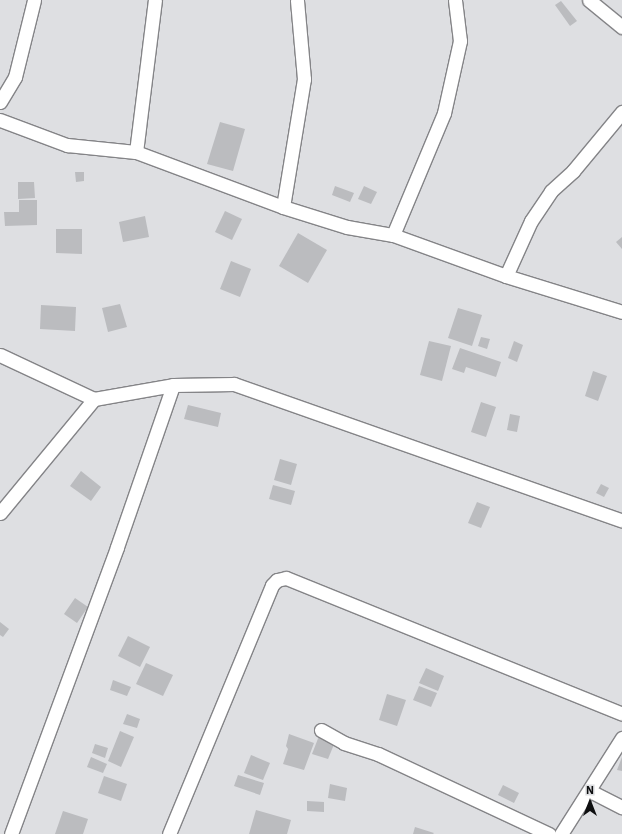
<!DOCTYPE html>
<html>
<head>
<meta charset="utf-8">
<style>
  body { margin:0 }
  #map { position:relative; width:622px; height:834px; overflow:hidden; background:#dedfe2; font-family:"IBM Plex Sans",sans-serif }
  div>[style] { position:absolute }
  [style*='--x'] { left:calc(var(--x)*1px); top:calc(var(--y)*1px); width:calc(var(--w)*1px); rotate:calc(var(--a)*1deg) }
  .building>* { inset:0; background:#bbbcbf }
  .roads { filter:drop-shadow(1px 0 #848487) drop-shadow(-1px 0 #848487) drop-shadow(0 1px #848487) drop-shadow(0 -1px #848487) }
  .street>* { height:13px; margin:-6.5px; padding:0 6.5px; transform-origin:6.5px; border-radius:6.5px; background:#fff }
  span { translate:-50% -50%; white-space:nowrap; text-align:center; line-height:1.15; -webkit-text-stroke:3.5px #dedfe2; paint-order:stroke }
  .north { position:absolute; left:570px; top:782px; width:40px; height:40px; -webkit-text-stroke:3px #dedfe2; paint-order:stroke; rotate:0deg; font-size:11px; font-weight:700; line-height:16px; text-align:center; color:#0e0f10 }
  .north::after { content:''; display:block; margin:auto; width:14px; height:18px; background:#0e0f10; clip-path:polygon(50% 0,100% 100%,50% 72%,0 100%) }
</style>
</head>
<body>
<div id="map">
  <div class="building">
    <i style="clip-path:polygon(561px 1px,577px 21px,570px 26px,555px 5px)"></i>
    <i style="clip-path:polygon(220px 122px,245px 129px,233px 171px,207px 164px)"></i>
    <i style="clip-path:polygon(75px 172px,84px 172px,84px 181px,76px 182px)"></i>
    <i style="clip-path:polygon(18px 182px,34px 182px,35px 198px,18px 199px)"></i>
    <i style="clip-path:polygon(335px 186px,354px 193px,350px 202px,332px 195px)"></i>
    <i style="clip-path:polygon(364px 186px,377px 192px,371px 204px,358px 199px)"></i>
    <i style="clip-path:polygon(19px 200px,37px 200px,37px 225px,5px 226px,4px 212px,19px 212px)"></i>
    <i style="clip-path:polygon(225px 211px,242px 219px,232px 240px,215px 232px)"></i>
    <i style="clip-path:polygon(145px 216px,149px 237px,123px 242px,119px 222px)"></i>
    <i style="clip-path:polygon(56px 229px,82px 229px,82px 254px,56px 253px)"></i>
    <i style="clip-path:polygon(298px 233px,327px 250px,308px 283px,279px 266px)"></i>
    <i style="clip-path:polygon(622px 237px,622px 249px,616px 242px)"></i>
    <i style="clip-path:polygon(231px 261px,251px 269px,240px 297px,220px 289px)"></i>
    <i style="clip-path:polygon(120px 304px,127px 327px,108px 332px,102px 308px)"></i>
    <i style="clip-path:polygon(41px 305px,76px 307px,75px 331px,40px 329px)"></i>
    <i style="clip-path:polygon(458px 308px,482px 315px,472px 346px,448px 338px)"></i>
    <i style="clip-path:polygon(481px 337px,490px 339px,487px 349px,478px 346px)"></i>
    <i style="clip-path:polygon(429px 341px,451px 346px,442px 381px,420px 375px)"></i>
    <i style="clip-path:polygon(514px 341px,523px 345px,517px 362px,508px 358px)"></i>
    <i style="clip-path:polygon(460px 348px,501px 362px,496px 377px,466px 367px,464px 373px,452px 369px)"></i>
    <i style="clip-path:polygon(593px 371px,607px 376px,598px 401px,585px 396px)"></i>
    <i style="clip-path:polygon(481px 402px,496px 407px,486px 437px,471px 432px)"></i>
    <i style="clip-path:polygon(188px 405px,221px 413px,218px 427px,184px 419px)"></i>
    <i style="clip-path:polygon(510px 414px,520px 416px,517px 432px,507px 430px)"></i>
    <i style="clip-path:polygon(280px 459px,297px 464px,291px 485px,274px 480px)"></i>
    <i style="clip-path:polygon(81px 471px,101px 487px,91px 501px,70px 486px)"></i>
    <i style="clip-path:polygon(601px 484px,609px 488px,604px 497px,596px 493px)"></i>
    <i style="clip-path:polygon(273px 485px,295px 491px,291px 505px,269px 499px)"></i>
    <i style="clip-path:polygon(477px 502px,490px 507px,481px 528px,468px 523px)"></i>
    <i style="clip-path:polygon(75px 598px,88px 607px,77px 623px,64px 614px)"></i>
    <i style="clip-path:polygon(0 622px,9px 629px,3px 637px,0 635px)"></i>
    <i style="clip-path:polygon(128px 636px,150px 647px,140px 667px,118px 656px)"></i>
    <i style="clip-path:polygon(146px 663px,173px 675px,163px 696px,136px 684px)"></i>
    <i style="clip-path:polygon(426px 668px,444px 676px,438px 691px,419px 683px)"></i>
    <i style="clip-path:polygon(113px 680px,131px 687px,127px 696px,110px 690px)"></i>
    <i style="clip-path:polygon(419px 686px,437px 693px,431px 707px,413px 700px)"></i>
    <i style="clip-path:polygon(387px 694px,406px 700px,397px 726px,379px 720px)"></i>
    <i style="clip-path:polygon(127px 714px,140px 719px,137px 728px,123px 724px)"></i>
    <i style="clip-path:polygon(120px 731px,134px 737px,121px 767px,108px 761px)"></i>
    <i style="clip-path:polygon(289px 734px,314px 743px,304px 770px,283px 764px,288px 749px,286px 746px)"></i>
    <i style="clip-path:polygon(319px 736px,335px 742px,328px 759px,312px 754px)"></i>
    <i style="clip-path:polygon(95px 744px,108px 748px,105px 758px,92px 753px)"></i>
    <i style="clip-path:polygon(251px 755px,270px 763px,263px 780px,244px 773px)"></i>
    <i style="clip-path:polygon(91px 757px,107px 764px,103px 773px,87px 767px)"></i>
    <i style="clip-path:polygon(622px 757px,622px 771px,617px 770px)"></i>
    <i style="clip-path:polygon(238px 775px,264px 783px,260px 795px,234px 786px)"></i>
    <i style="clip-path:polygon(104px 776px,127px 784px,121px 801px,98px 793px)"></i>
    <i style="clip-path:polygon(330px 784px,347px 788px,345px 801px,328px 798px)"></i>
    <i style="clip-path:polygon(503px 785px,519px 793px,514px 803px,498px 795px)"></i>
    <i style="clip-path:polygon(307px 801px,324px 802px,324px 812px,307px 811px)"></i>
    <i style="clip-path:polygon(256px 810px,291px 820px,287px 834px,249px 834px)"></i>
    <i style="clip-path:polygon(63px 811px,88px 819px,83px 834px,55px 834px)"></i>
    <i style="clip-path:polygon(415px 827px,434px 833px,433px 834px,413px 834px)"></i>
  </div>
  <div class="roads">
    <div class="street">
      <i style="--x:589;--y:0;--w:43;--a:39.3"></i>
      <i style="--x:0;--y:102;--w:29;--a:-59"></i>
      <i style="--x:15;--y:77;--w:79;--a:-76.1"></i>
      <i style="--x:0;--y:120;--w:72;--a:20.5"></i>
      <i style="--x:67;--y:145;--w:69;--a:5.8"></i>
      <i style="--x:136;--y:152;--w:157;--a:20.5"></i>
      <i style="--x:283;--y:207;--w:67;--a:17.4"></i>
      <i style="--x:347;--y:227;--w:47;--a:9.9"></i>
      <i style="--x:393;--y:235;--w:120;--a:19.9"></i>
      <i style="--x:506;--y:276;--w:121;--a:17.2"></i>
      <i style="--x:136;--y:152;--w:153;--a:-82.9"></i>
      <i style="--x:283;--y:207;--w:130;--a:-80.7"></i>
      <i style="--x:304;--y:79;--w:79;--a:-95.1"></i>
      <i style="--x:393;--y:235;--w:132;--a:-67.3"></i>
      <i style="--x:444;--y:113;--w:74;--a:-77.5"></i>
      <i style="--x:460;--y:41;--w:41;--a:-97"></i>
      <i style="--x:506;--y:276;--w:60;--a:-65.6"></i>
      <i style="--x:531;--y:221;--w:36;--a:-56"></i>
      <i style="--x:551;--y:191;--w:30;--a:-42"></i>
      <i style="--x:573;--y:171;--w:77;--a:-50.3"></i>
      <i style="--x:0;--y:355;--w:104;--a:25.1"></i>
      <i style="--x:94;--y:399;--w:80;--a:-10"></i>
      <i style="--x:173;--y:385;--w:61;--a:-0.9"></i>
      <i style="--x:234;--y:384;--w:411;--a:19.4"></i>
      <i style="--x:0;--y:513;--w:148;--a:-50.5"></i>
      <i style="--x:321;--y:730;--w:26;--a:29"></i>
      <i style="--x:344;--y:743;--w:36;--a:18"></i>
      <i style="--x:378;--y:754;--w:189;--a:25.1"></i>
      <i style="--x:590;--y:791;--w:36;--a:27"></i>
      <i style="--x:11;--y:834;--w:306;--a:-69.7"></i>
      <i style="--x:117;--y:547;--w:171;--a:-70.9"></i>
      <i style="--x:169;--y:834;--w:269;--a:-67.5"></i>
      <i style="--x:272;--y:585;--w:7;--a:-45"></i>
      <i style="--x:277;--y:580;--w:9;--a:-13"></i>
      <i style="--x:286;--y:578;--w:362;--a:22"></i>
      <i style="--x:561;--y:834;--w:114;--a:-57.6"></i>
    </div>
  </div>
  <div class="north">N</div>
</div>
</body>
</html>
